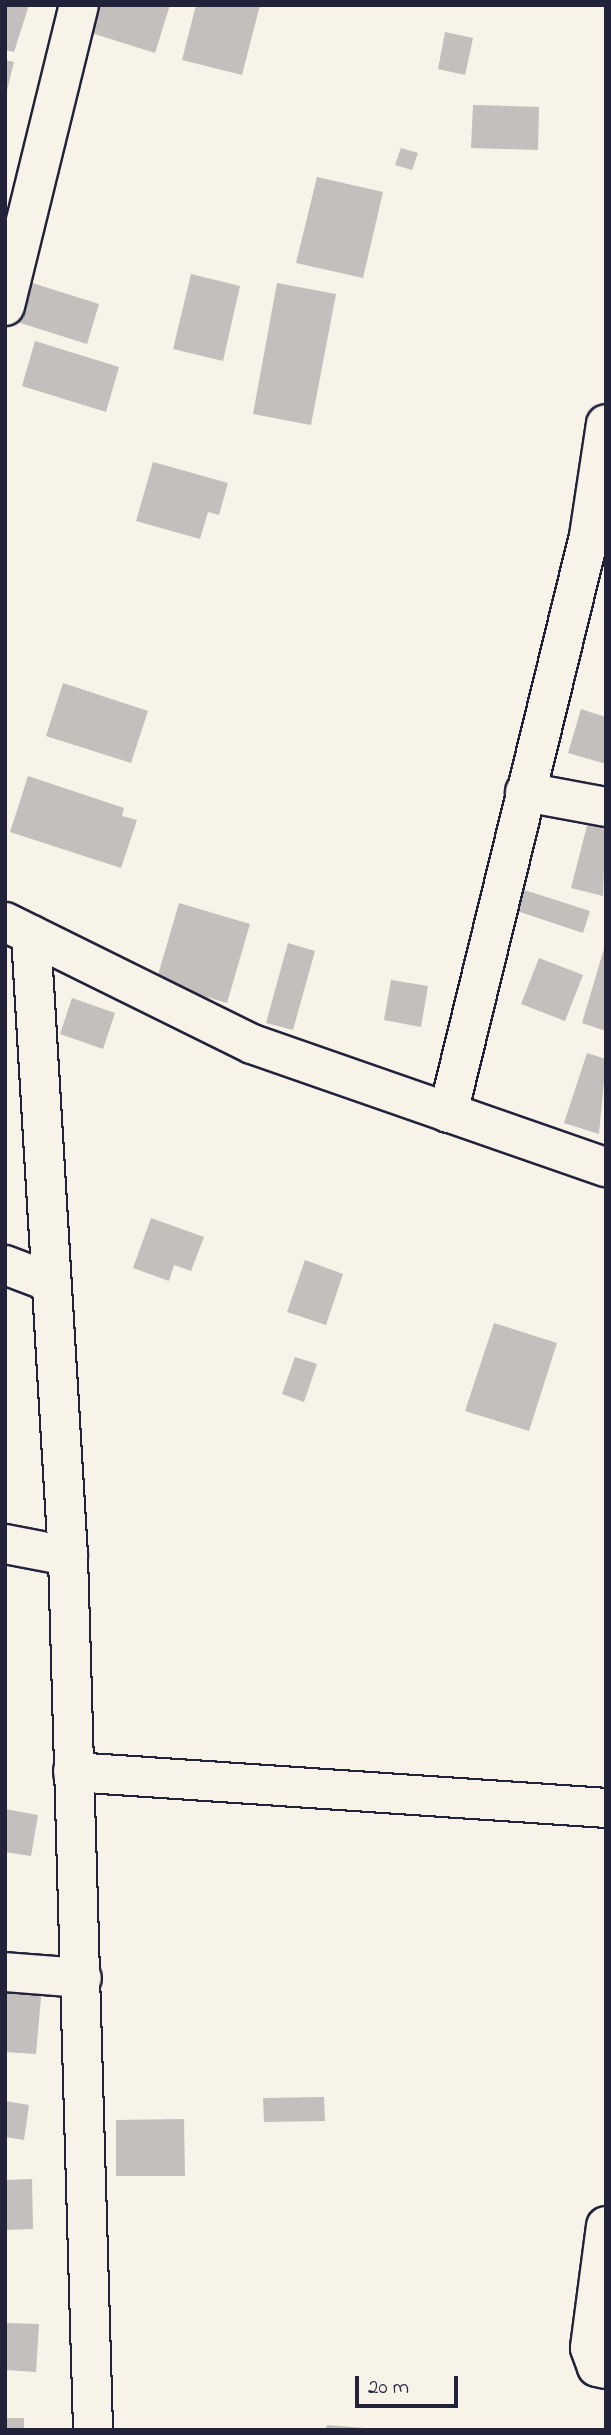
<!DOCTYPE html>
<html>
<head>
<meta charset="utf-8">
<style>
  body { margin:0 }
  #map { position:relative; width:611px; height:2435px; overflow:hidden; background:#f7f3e8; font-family:"Indie Flower",sans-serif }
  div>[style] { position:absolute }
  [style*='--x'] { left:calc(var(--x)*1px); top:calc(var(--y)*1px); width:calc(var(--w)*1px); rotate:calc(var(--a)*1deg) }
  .building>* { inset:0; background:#c2bfbd }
  .roads { filter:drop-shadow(2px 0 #22223b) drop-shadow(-2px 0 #22223b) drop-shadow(0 2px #22223b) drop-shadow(0 -2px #22223b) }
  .minor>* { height:38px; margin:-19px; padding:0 19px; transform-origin:19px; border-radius:19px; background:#f7f3e8 }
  span { translate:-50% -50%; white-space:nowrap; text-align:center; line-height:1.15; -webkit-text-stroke:5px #f7f3e8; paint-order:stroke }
  .frame { position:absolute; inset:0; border:7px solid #22223b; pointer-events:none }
  .scale { position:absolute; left:355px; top:2376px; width:103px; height:32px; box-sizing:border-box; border:4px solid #22223b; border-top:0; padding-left:9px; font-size:21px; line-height:24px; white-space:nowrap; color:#22223b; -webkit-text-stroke:5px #f7f3e8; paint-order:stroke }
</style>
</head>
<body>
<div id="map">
  <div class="building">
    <i style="clip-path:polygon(5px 5px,29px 5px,14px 52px,5px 50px)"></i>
    <i style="clip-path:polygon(93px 5px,170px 5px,155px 53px,85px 31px)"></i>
    <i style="clip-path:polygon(196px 5px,260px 5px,242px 75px,182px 60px)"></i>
    <i style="clip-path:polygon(445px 32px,473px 38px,465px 75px,438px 69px)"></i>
    <i style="clip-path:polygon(5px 60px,14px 62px,6px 94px,5px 94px)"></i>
    <i style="clip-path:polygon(473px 105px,539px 107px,538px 150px,471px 148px)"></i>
    <i style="clip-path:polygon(401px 148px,418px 153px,412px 170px,395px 165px)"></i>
    <i style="clip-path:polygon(317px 177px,383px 192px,363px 278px,296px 263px)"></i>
    <i style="clip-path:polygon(191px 274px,240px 286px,223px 361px,173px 349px)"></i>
    <i style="clip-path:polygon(26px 281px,99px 304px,87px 344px,14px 321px)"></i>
    <i style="clip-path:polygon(277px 283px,336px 294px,311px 425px,253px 414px)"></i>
    <i style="clip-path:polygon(35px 341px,119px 367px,106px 412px,22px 386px)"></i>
    <i style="clip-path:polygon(153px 462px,228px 483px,219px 515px,208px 512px,200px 539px,136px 521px)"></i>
    <i style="clip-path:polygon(63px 683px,148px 711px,131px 763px,46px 736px)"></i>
    <i style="clip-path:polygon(581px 709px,606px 717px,606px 764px,568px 753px)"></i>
    <i style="clip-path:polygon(28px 776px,124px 808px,122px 816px,137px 820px,121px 868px,10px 832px)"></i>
    <i style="clip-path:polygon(591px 810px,606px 814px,603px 896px,571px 888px)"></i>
    <i style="clip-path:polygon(515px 887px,590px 911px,583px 933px,508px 908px)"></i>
    <i style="clip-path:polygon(179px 903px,250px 924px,227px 1003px,156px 982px)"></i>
    <i style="clip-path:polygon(288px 943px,315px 951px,293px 1030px,266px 1023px)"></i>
    <i style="clip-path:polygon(605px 945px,606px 946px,606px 1031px,582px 1023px)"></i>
    <i style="clip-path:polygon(539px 958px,583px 975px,565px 1021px,521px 1004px)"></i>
    <i style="clip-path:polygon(391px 980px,428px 986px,421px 1027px,384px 1020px)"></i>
    <i style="clip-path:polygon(72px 998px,115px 1013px,103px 1049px,60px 1034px)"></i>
    <i style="clip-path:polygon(587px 1053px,606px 1059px,599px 1134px,564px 1123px)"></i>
    <i style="clip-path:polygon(151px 1218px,204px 1237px,191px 1271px,174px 1265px,169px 1281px,133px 1268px)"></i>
    <i style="clip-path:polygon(305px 1260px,343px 1274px,326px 1325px,287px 1312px)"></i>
    <i style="clip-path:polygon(494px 1323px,557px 1343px,529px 1431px,465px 1411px)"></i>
    <i style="clip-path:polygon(295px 1357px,317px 1364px,304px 1402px,282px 1394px)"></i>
    <i style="clip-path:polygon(5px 1809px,38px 1815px,31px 1856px,5px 1852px)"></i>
    <i style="clip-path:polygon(5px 1983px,42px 1986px,36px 2054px,5px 2052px)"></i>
    <i style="clip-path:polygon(324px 2097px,325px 2121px,264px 2122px,263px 2098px)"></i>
    <i style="clip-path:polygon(5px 2101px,29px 2105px,24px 2140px,5px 2137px)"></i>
    <i style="clip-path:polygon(184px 2119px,185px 2176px,116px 2176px,116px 2120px)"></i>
    <i style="clip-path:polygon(32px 2179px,33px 2229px,5px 2230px,5px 2180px)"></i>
    <i style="clip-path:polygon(5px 2323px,39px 2324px,36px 2372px,5px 2370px)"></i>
    <i style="clip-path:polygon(5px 2418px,24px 2418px,24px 2430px,5px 2430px)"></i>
    <i style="clip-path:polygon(327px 2425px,364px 2428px,364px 2430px,326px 2430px)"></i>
  </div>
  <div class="roads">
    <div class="minor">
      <i style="--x:5;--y:306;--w:310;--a:-76.2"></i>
      <i style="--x:525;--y:792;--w:82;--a:10.5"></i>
      <i style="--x:5;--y:922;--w:275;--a:26.3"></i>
      <i style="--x:252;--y:1044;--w:375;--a:19.2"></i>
      <i style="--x:31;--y:935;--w:622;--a:86.59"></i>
      <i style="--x:68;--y:1556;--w:874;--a:88.36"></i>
      <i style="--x:448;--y:1113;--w:594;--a:-76.27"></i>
      <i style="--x:589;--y:536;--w:113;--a:-81.4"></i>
      <i style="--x:5;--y:1265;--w:48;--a:20.7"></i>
      <i style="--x:5;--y:1544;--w:64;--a:10.8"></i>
      <i style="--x:73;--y:1772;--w:534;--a:3.86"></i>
      <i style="--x:5;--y:1972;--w:77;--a:4.5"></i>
      <i style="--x:606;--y:2226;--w:123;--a:97.5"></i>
      <i style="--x:590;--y:2348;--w:20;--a:70"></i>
      <i style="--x:597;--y:2367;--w:9;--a:13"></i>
    </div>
  </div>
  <div class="frame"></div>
  <div class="scale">20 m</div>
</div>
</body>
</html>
